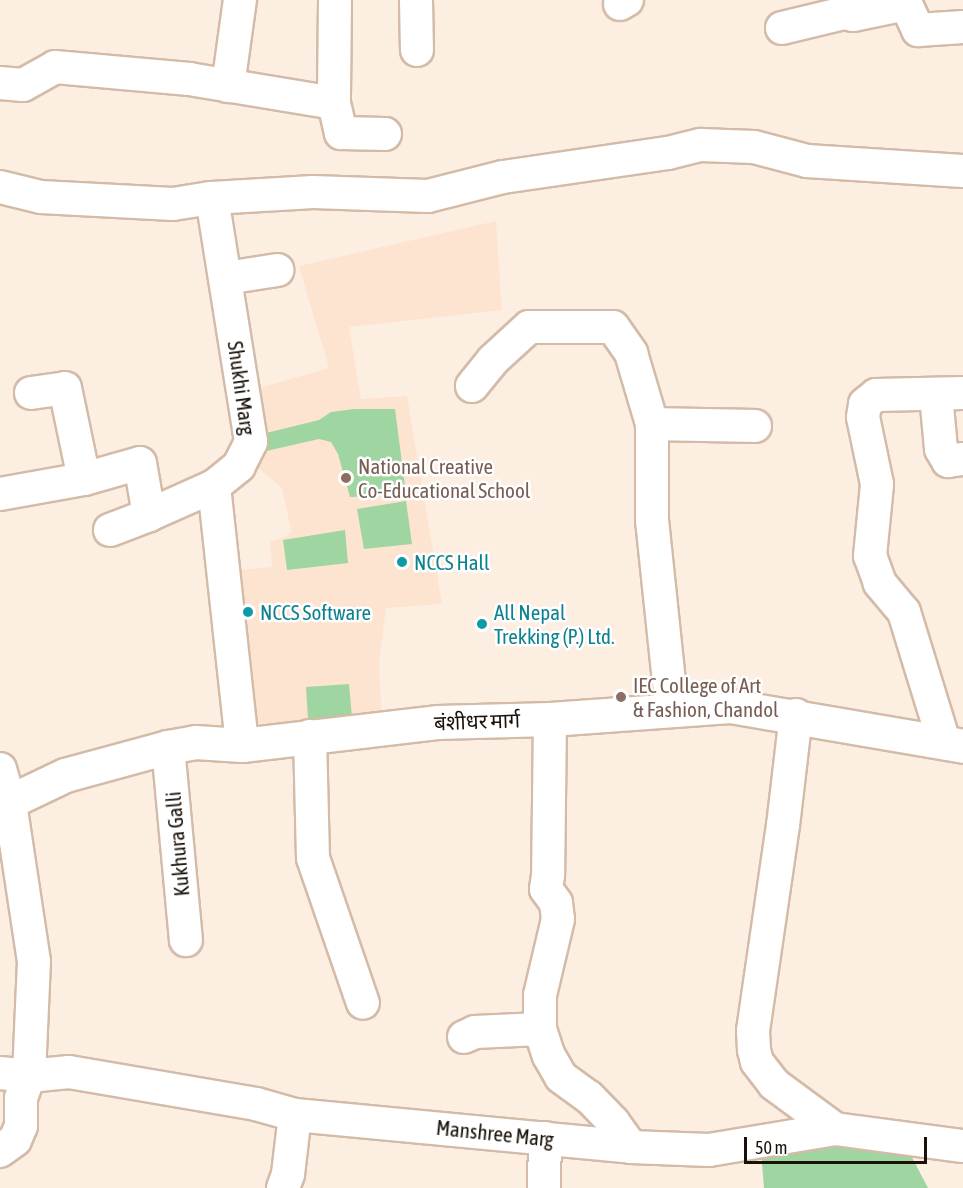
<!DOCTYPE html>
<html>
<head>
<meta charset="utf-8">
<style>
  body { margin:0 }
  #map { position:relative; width:963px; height:1188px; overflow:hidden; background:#fdeee2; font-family:"Asap Condensed","Noto Sans Devanagari",sans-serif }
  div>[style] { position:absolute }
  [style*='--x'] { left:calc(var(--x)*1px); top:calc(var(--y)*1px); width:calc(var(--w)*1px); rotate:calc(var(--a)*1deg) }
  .built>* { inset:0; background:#fde4d0 }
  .green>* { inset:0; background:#9fd5a0 }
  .roads { filter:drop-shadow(2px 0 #d3bba8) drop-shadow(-2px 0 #d3bba8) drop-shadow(0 2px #d3bba8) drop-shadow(0 -2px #d3bba8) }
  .minor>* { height:32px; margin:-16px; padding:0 16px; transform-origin:16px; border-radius:16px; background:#fff }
  .major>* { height:33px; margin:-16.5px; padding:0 16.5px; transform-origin:16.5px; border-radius:16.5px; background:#fff }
  .dots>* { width:16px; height:16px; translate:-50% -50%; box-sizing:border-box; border:3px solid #fff; border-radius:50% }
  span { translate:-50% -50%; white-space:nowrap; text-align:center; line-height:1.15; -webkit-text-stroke:5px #fff; paint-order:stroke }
  .street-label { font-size:21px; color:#19110a }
  .education-label { font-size:21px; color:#785e54 }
  .left { translate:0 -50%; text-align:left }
  .culture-label { font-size:21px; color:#0d838f }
  .scale { position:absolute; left:744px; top:1137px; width:183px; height:27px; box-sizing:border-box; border:3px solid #19110a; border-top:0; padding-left:8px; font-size:18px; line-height:21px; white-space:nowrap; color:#19110a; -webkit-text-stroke:4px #fff; paint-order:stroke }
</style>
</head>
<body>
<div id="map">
  <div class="built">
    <i style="clip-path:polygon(496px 221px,502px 310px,349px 327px,361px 399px,407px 396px,442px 604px,386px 608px,379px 662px,382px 721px,243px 724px,227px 571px,272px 567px,270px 542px,292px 534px,282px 488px,258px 468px,249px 391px,329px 368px,299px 266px)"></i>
  </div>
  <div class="green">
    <i style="clip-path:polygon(354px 409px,395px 409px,406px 494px,350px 497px,338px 454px,331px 442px,319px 439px,262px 452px,258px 435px,319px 420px,331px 412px)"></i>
    <i style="clip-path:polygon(406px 501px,412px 544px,364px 549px,357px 509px)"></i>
    <i style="clip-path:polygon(345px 530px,348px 563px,287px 570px,283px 540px)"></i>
    <i style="clip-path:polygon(349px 684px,352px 718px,308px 719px,306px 687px)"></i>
    <i style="clip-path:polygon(818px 1140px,906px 1146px,928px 1188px,764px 1188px,761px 1151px)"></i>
  </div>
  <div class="roads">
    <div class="minor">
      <i style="--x:335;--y:0;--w:103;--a:90.6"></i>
      <i style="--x:334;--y:103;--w:31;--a:77"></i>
      <i style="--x:341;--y:133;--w:44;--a:1.3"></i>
      <i style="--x:416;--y:0;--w:50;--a:88.9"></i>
      <i style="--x:620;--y:4;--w:8;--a:-30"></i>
      <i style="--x:782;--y:28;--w:64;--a:-13.6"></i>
      <i style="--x:844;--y:13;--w:9;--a:13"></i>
      <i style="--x:853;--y:15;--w:54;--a:-11.7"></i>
      <i style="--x:906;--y:4;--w:29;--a:65"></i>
      <i style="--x:918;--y:30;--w:45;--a:-3.8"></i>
      <i style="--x:0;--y:83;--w:23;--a:5"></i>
      <i style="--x:23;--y:85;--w:37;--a:-29"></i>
      <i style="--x:55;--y:67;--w:135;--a:5.1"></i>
      <i style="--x:189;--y:79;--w:147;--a:9.4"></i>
      <i style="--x:228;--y:86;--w:87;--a:-82.1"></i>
      <i style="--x:0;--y:187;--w:42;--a:13.7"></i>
      <i style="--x:41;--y:197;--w:132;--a:3"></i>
      <i style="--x:173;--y:204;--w:39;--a:-9"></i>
      <i style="--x:212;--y:198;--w:101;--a:-3.4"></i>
      <i style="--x:313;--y:192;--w:115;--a:2"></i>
      <i style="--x:428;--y:196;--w:77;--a:-14.2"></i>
      <i style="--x:503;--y:177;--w:167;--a:-8.3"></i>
      <i style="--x:668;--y:153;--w:34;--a:-14"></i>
      <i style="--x:701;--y:145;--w:53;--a:2.2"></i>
      <i style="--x:754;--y:147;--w:55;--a:14.8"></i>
      <i style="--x:807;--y:161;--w:156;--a:3.7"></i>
      <i style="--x:212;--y:198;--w:247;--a:80.9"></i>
      <i style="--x:251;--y:442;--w:27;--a:117"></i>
      <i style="--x:239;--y:466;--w:32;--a:141"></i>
      <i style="--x:214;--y:486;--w:261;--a:83.8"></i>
      <i style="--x:226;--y:278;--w:52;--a:-8.9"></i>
      <i style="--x:472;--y:386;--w:33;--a:-51"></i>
      <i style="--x:493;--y:360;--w:49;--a:-42.5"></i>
      <i style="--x:529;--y:327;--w:84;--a:0"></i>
      <i style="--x:613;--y:327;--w:32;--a:55"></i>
      <i style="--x:631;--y:353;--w:74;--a:73.5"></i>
      <i style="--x:652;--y:424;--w:96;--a:90"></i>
      <i style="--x:652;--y:520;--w:192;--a:84"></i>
      <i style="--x:31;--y:393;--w:34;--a:-8"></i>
      <i style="--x:65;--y:388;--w:93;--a:78.2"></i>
      <i style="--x:84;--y:479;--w:58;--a:-15.9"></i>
      <i style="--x:140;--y:463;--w:53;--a:80.2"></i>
      <i style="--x:149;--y:515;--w:71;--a:-24"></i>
      <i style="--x:936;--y:395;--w:54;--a:84.7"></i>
      <i style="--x:941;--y:449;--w:14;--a:60"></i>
      <i style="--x:948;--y:461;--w:15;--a:-8"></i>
      <i style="--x:652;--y:424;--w:103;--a:1.1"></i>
      <i style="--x:0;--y:494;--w:85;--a:-10.1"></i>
      <i style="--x:110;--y:530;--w:42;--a:-21"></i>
      <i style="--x:796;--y:715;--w:111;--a:96.7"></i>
      <i style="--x:783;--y:825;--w:208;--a:98.3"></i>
      <i style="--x:753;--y:1031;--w:19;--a:87"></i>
      <i style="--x:754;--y:1050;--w:12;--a:76"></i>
      <i style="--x:757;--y:1062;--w:28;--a:52"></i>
      <i style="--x:774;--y:1084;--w:76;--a:36.4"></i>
      <i style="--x:550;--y:719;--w:156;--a:90.7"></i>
      <i style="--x:548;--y:875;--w:14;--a:98"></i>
      <i style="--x:546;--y:889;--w:17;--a:54"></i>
      <i style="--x:556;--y:903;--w:16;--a:83"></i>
      <i style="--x:558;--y:919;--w:78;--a:103.3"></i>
      <i style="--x:540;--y:995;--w:34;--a:90"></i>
      <i style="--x:540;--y:1029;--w:28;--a:72"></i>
      <i style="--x:549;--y:1056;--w:24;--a:60"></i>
      <i style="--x:561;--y:1077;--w:34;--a:36"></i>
      <i style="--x:589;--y:1097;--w:35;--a:46"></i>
      <i style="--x:613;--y:1122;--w:31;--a:54"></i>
      <i style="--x:310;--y:736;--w:122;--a:88.6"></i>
      <i style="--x:313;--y:858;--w:153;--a:71"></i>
      <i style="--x:944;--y:742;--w:136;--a:-107.1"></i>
      <i style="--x:904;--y:612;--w:38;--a:-130"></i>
      <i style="--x:880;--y:583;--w:29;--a:-110"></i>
      <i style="--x:870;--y:556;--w:72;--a:-84.4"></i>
      <i style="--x:877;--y:484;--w:68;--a:-101.8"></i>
      <i style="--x:863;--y:417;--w:13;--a:-81"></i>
      <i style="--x:865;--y:404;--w:14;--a:-39"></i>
      <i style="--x:876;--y:395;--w:87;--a:-1.3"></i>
      <i style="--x:168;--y:747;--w:194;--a:84.7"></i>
      <i style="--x:0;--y:769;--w:35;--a:74"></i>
      <i style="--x:10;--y:803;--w:160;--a:81.4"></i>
      <i style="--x:34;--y:961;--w:115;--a:92.5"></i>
      <i style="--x:29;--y:1076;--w:23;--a:110"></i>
      <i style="--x:21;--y:1098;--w:28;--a:90"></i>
      <i style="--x:21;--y:1126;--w:15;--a:113"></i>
      <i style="--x:15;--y:1140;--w:19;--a:144"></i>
      <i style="--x:464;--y:1037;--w:12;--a:-24"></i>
      <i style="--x:475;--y:1032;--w:65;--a:-2.6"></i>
      <i style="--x:0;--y:1073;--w:29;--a:6"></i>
      <i style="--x:29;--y:1076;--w:40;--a:-5.7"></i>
      <i style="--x:69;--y:1072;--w:190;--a:9.7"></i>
      <i style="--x:256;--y:1104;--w:41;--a:15.8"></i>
      <i style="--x:295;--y:1115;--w:338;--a:5.4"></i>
      <i style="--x:631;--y:1147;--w:78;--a:2.2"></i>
      <i style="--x:709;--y:1150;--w:128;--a:-9.5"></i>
      <i style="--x:835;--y:1129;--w:129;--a:7.6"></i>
      <i style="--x:283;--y:1188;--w:15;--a:-70"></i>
      <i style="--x:288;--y:1174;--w:59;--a:-83.2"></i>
      <i style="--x:544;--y:1188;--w:50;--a:-88.9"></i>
    </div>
    <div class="major">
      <i style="--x:0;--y:806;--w:72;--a:-25.5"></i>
      <i style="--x:65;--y:775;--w:107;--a:-15.2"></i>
      <i style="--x:168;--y:747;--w:27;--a:-10"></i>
      <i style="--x:195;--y:742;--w:47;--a:3.7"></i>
      <i style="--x:242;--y:745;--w:196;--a:-6.7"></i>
      <i style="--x:437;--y:722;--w:113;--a:-1.5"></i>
      <i style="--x:550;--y:719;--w:180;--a:-4.1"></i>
      <i style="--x:730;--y:706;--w:236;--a:9.7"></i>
    </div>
  </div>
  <div class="dots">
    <i style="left:346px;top:478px;background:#8d6e63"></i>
    <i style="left:402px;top:562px;background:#0f9aa8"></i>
    <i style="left:248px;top:612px;background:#0f9aa8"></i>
    <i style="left:482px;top:624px;background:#0f9aa8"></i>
    <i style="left:621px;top:697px;background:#8d6e63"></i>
  </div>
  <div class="street-label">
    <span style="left:242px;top:388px;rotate:82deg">Shukhi Marg</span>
    <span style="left:477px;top:721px;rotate:-2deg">बंशीधर मार्ग</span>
    <span style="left:177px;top:844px;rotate:-95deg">Kukhura Galli</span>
    <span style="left:495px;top:1133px;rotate:6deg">Manshree Marg</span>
  </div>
  <div class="education-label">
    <span class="left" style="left:358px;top:478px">National Creative<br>Co-Educational School</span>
    <span class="left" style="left:633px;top:697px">IEC College of Art<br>&amp; Fashion, Chandol</span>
  </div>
  <div class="culture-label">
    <span class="left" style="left:414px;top:562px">NCCS Hall</span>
    <span class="left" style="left:260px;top:612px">NCCS Software</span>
    <span class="left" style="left:494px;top:624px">All Nepal<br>Trekking (P.) Ltd.</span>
  </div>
  <div class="scale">50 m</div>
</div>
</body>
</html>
